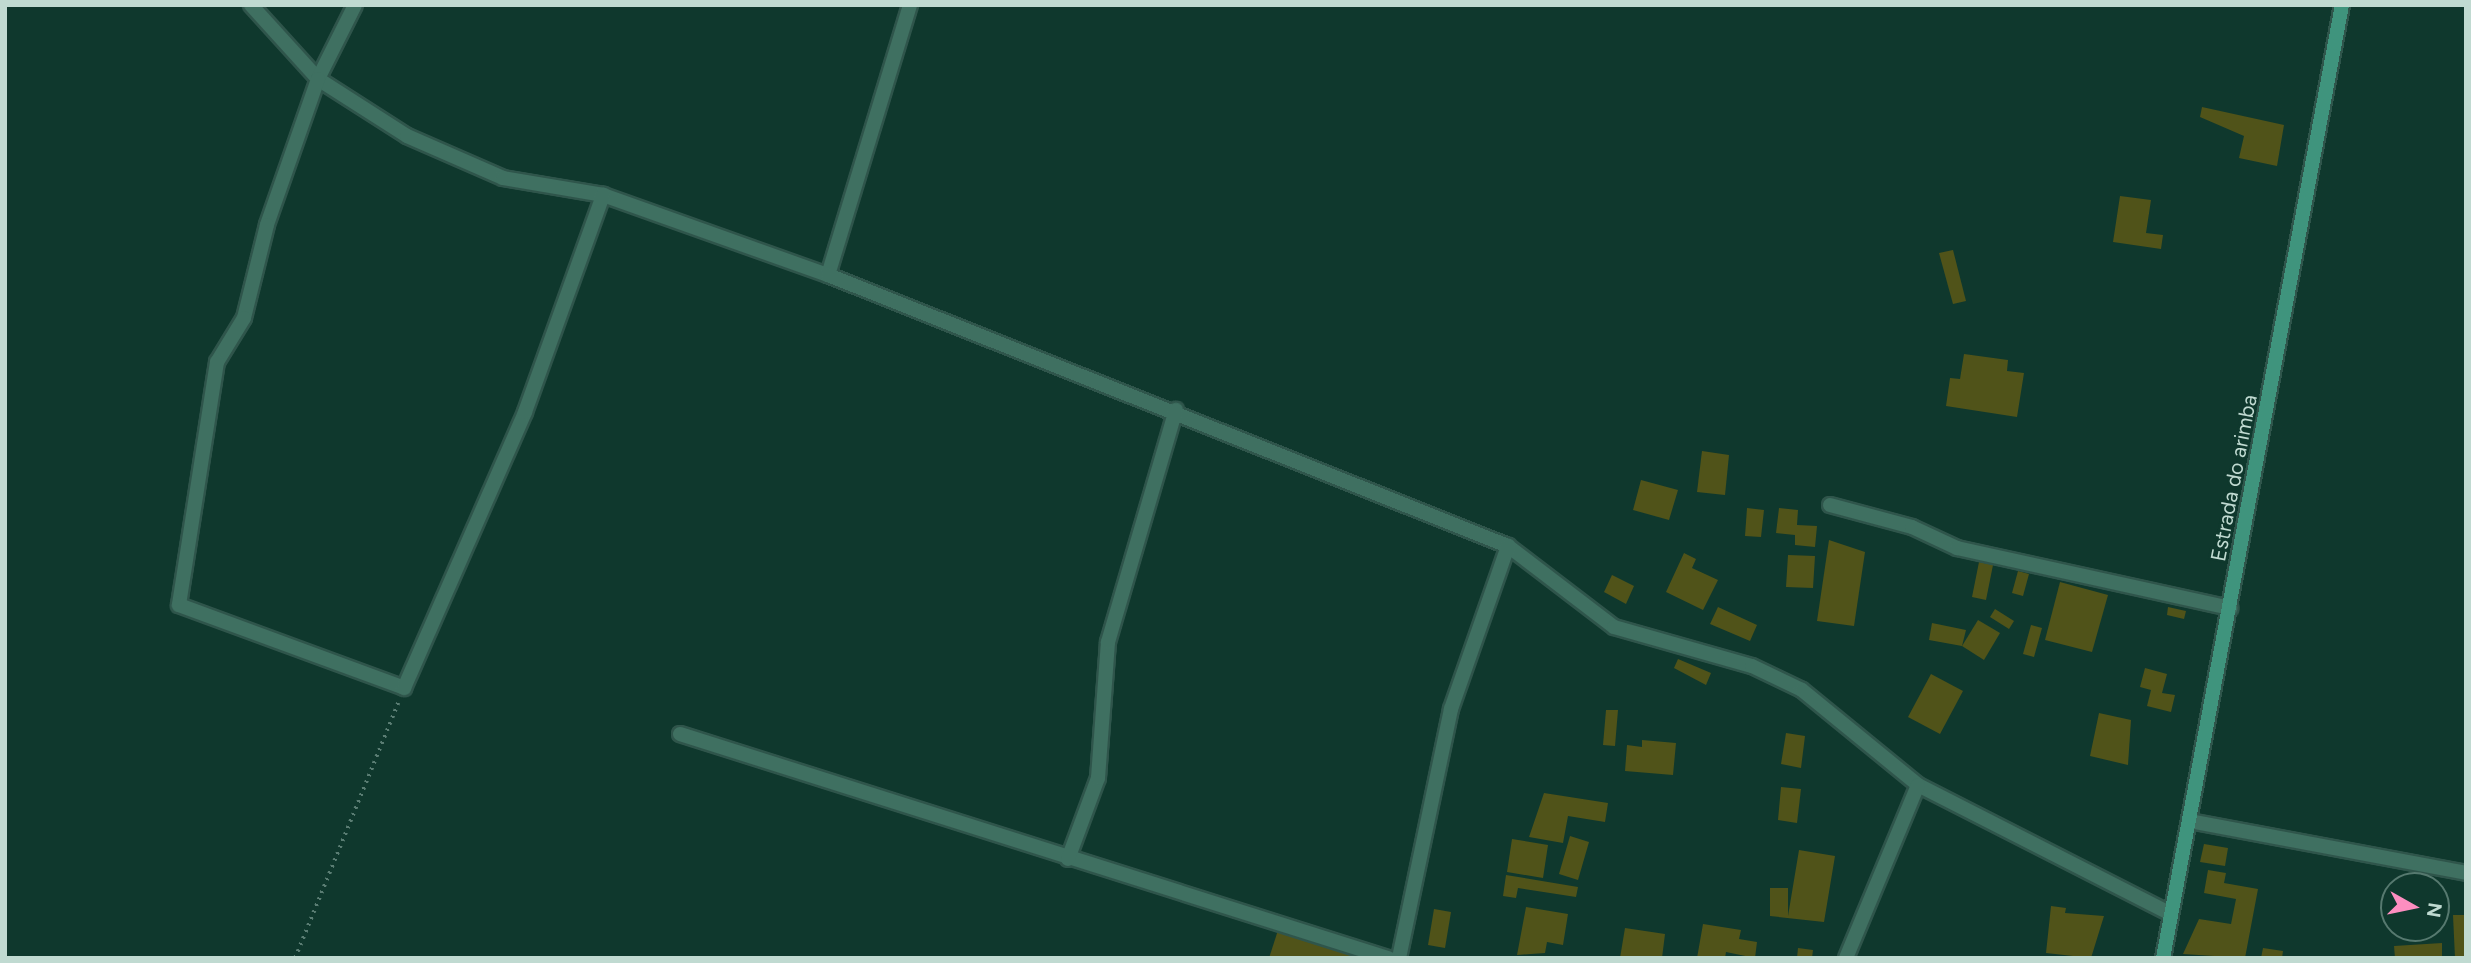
<!DOCTYPE html>
<html>
<head>
<meta charset="utf-8">
<style>
  body { margin:0 }
  #map { position:relative; width:2471px; height:963px; overflow:hidden; background:#0f382d; font-family:Figtree,sans-serif }
  div>[style] { position:absolute }
  [style*='--x'] { left:calc(var(--x)*1px); top:calc(var(--y)*1px); width:calc(var(--w)*1px); rotate:calc(var(--a)*1deg) }
  .building>* { inset:0; background:#505319 }
  .path>* { height:3.5px; margin-top:-1.75px; transform-origin:0; background:repeating-linear-gradient(90deg,#5a7d73 0 2px,transparent 0 7px) }
  .roads { filter:drop-shadow(2px 0 #2f554b) drop-shadow(-2px 0 #2f554b) drop-shadow(0 2px #2f554b) drop-shadow(0 -2px #2f554b) }
  .minor>* { height:14px; margin:-7px; padding:0 7px; transform-origin:7px; border-radius:7px; background:#3f7061 }
  .secondary>* { height:14px; margin:-7px; padding:0 7px; transform-origin:7px; border-radius:7px; background:#3f947d }
  span { translate:-50% -50%; white-space:nowrap; text-align:center; line-height:1.15; -webkit-text-stroke:5px #0f382d; paint-order:stroke }
  .street-label { font-size:21px; color:#c0dad1 }
  .frame { position:absolute; inset:0; border:7px solid #c0dad1; pointer-events:none }
  .north { position:absolute; left:2380px; top:872px; width:70px; height:70px; box-sizing:border-box; background:#0f382d; border:2px solid #56796f; border-radius:50%; rotate:99deg; font-size:19px; font-weight:700; line-height:28px; text-align:center; color:#c0dad1 }
  .north::after { content:''; display:block; margin:auto; width:24px; height:32px; background:#fd8ec0; clip-path:polygon(50% 0,100% 100%,50% 72%,0 100%) }
</style>
</head>
<body>
<div id="map">
  <div class="building">
    <i style="clip-path:polygon(2202px 107px,2284px 125px,2277px 166px,2239px 158px,2244px 136px,2200px 117px)"></i>
    <i style="clip-path:polygon(2120px 196px,2151px 200px,2146px 233px,2163px 235px,2161px 249px,2113px 242px)"></i>
    <i style="clip-path:polygon(1953px 250px,1966px 301px,1953px 304px,1939px 253px)"></i>
    <i style="clip-path:polygon(1964px 354px,2008px 360px,2007px 371px,2024px 373px,2017px 417px,1946px 406px,1950px 378px,1960px 379px)"></i>
    <i style="clip-path:polygon(1702px 451px,1729px 455px,1725px 495px,1697px 492px)"></i>
    <i style="clip-path:polygon(1641px 480px,1678px 490px,1669px 520px,1633px 510px)"></i>
    <i style="clip-path:polygon(1747px 508px,1764px 510px,1761px 537px,1745px 536px)"></i>
    <i style="clip-path:polygon(1779px 508px,1798px 510px,1797px 525px,1817px 526px,1815px 547px,1795px 545px,1795px 535px,1776px 533px)"></i>
    <i style="clip-path:polygon(1829px 540px,1865px 552px,1854px 626px,1817px 621px)"></i>
    <i style="clip-path:polygon(1684px 553px,1696px 559px,1692px 568px,1718px 580px,1703px 610px,1666px 592px)"></i>
    <i style="clip-path:polygon(1788px 555px,1815px 556px,1813px 588px,1786px 587px)"></i>
    <i style="clip-path:polygon(1979px 562px,1993px 565px,1986px 600px,1972px 597px)"></i>
    <i style="clip-path:polygon(2018px 571px,2029px 574px,2023px 596px,2012px 593px)"></i>
    <i style="clip-path:polygon(1612px 575px,1634px 586px,1626px 604px,1604px 592px)"></i>
    <i style="clip-path:polygon(2060px 582px,2108px 595px,2092px 652px,2045px 640px)"></i>
    <i style="clip-path:polygon(1718px 607px,1757px 625px,1750px 641px,1710px 624px)"></i>
    <i style="clip-path:polygon(2168px 607px,2186px 611px,2184px 619px,2167px 615px)"></i>
    <i style="clip-path:polygon(1995px 609px,2014px 621px,2009px 629px,1990px 617px)"></i>
    <i style="clip-path:polygon(1978px 620px,2000px 633px,1984px 660px,1962px 646px)"></i>
    <i style="clip-path:polygon(1932px 623px,1966px 630px,1962px 646px,1929px 640px)"></i>
    <i style="clip-path:polygon(2031px 625px,2042px 628px,2034px 657px,2023px 654px)"></i>
    <i style="clip-path:polygon(1678px 659px,1711px 673px,1706px 685px,1674px 668px)"></i>
    <i style="clip-path:polygon(2145px 668px,2167px 674px,2162px 693px,2175px 695px,2171px 712px,2147px 706px,2151px 690px,2140px 687px)"></i>
    <i style="clip-path:polygon(1931px 674px,1963px 691px,1940px 734px,1908px 717px)"></i>
    <i style="clip-path:polygon(1606px 710px,1618px 710px,1615px 746px,1603px 745px)"></i>
    <i style="clip-path:polygon(2099px 713px,2131px 720px,2128px 765px,2090px 756px)"></i>
    <i style="clip-path:polygon(1786px 733px,1805px 736px,1801px 768px,1781px 764px)"></i>
    <i style="clip-path:polygon(1642px 740px,1676px 743px,1673px 775px,1625px 771px,1627px 745px,1642px 747px)"></i>
    <i style="clip-path:polygon(1781px 787px,1801px 789px,1797px 823px,1778px 820px)"></i>
    <i style="clip-path:polygon(1544px 793px,1608px 803px,1605px 822px,1568px 816px,1563px 843px,1529px 837px)"></i>
    <i style="clip-path:polygon(1570px 836px,1589px 842px,1578px 880px,1559px 874px)"></i>
    <i style="clip-path:polygon(1512px 839px,1548px 845px,1543px 878px,1507px 872px)"></i>
    <i style="clip-path:polygon(2204px 844px,2228px 848px,2225px 866px,2200px 862px)"></i>
    <i style="clip-path:polygon(1799px 850px,1835px 856px,1824px 922px,1770px 916px,1770px 888px,1788px 888px,1788px 916px)"></i>
    <i style="clip-path:polygon(2208px 870px,2226px 873px,2224px 883px,2258px 889px,2245px 958px,2183px 954px,2199px 919px,2231px 924px,2236px 899px,2204px 893px)"></i>
    <i style="clip-path:polygon(1506px 875px,1578px 887px,1576px 897px,1518px 888px,1516px 898px,1503px 896px)"></i>
    <i style="clip-path:polygon(2051px 906px,2066px 908px,2065px 913px,2104px 916px,2091px 958px,2046px 953px)"></i>
    <i style="clip-path:polygon(1526px 907px,1568px 914px,1563px 945px,1547px 942px,1545px 953px,1517px 955px)"></i>
    <i style="clip-path:polygon(1434px 909px,1451px 912px,1445px 948px,1428px 945px)"></i>
    <i style="clip-path:polygon(2453px 915px,2466px 915px,2466px 958px,2455px 958px)"></i>
    <i style="clip-path:polygon(1280px 924px,1386px 958px,1269px 958px)"></i>
    <i style="clip-path:polygon(1703px 924px,1741px 930px,1739px 939px,1757px 942px,1755px 958px,1726px 952px,1725px 958px,1697px 958px)"></i>
    <i style="clip-path:polygon(1625px 928px,1665px 934px,1662px 958px,1620px 958px)"></i>
    <i style="clip-path:polygon(2442px 943px,2442px 958px,2395px 958px,2394px 946px)"></i>
    <i style="clip-path:polygon(1798px 948px,1813px 950px,1812px 958px,1797px 958px)"></i>
    <i style="clip-path:polygon(2263px 948px,2283px 951px,2282px 958px,2261px 958px)"></i>
  </div>
  <div class="path">
    <i style="--x:295;--y:958;--w:275;--a:-68"></i>
  </div>
  <div class="roads">
    <div class="minor">
      <i style="--x:251;--y:5;--w:100;--a:47.8"></i>
      <i style="--x:318;--y:79;--w:106;--a:32.6"></i>
      <i style="--x:407;--y:136;--w:105;--a:23.6"></i>
      <i style="--x:503;--y:178;--w:101;--a:9.6"></i>
      <i style="--x:603;--y:195;--w:239;--a:19.6"></i>
      <i style="--x:828;--y:275;--w:282;--a:-73.1"></i>
      <i style="--x:355;--y:5;--w:83;--a:116.6"></i>
      <i style="--x:318;--y:79;--w:155;--a:109.3"></i>
      <i style="--x:267;--y:225;--w:96;--a:103.9"></i>
      <i style="--x:244;--y:318;--w:52;--a:121.5"></i>
      <i style="--x:217;--y:362;--w:246;--a:98.9"></i>
      <i style="--x:179;--y:605;--w:240;--a:20.2"></i>
      <i style="--x:404;--y:688;--w:301;--a:-66.3"></i>
      <i style="--x:525;--y:412;--w:231;--a:-70.2"></i>
      <i style="--x:828;--y:275;--w:732;--a:21.73"></i>
      <i style="--x:1508;--y:546;--w:133;--a:37.4"></i>
      <i style="--x:1614;--y:627;--w:143;--a:15.8"></i>
      <i style="--x:1752;--y:666;--w:55;--a:25.6"></i>
      <i style="--x:1802;--y:690;--w:150;--a:39.3"></i>
      <i style="--x:1918;--y:785;--w:284;--a:27"></i>
      <i style="--x:1830;--y:505;--w:85;--a:15"></i>
      <i style="--x:1912;--y:527;--w:50;--a:25"></i>
      <i style="--x:1957;--y:548;--w:280;--a:12.4"></i>
      <i style="--x:680;--y:734;--w:743;--a:17.56"></i>
      <i style="--x:2189;--y:821;--w:282;--a:10.6"></i>
      <i style="--x:1068;--y:859;--w:86;--a:-69.7"></i>
      <i style="--x:1098;--y:778;--w:136;--a:-85.8"></i>
      <i style="--x:1108;--y:642;--w:242;--a:-73.7"></i>
      <i style="--x:1399;--y:958;--w:254;--a:-78.2"></i>
      <i style="--x:1451;--y:709;--w:173;--a:-70.7"></i>
      <i style="--x:1846;--y:958;--w:187;--a:-67.4"></i>
    </div>
    <div class="secondary">
      <i style="--x:2163;--y:958;--w:970;--a:-79.36"></i>
    </div>
  </div>
  <div class="street-label">
    <span style="left:2234px;top:478px;rotate:-79deg">Estrada do arimba</span>
  </div>
  <div class="frame"></div>
  <div class="north">N</div>
</div>
</body>
</html>
